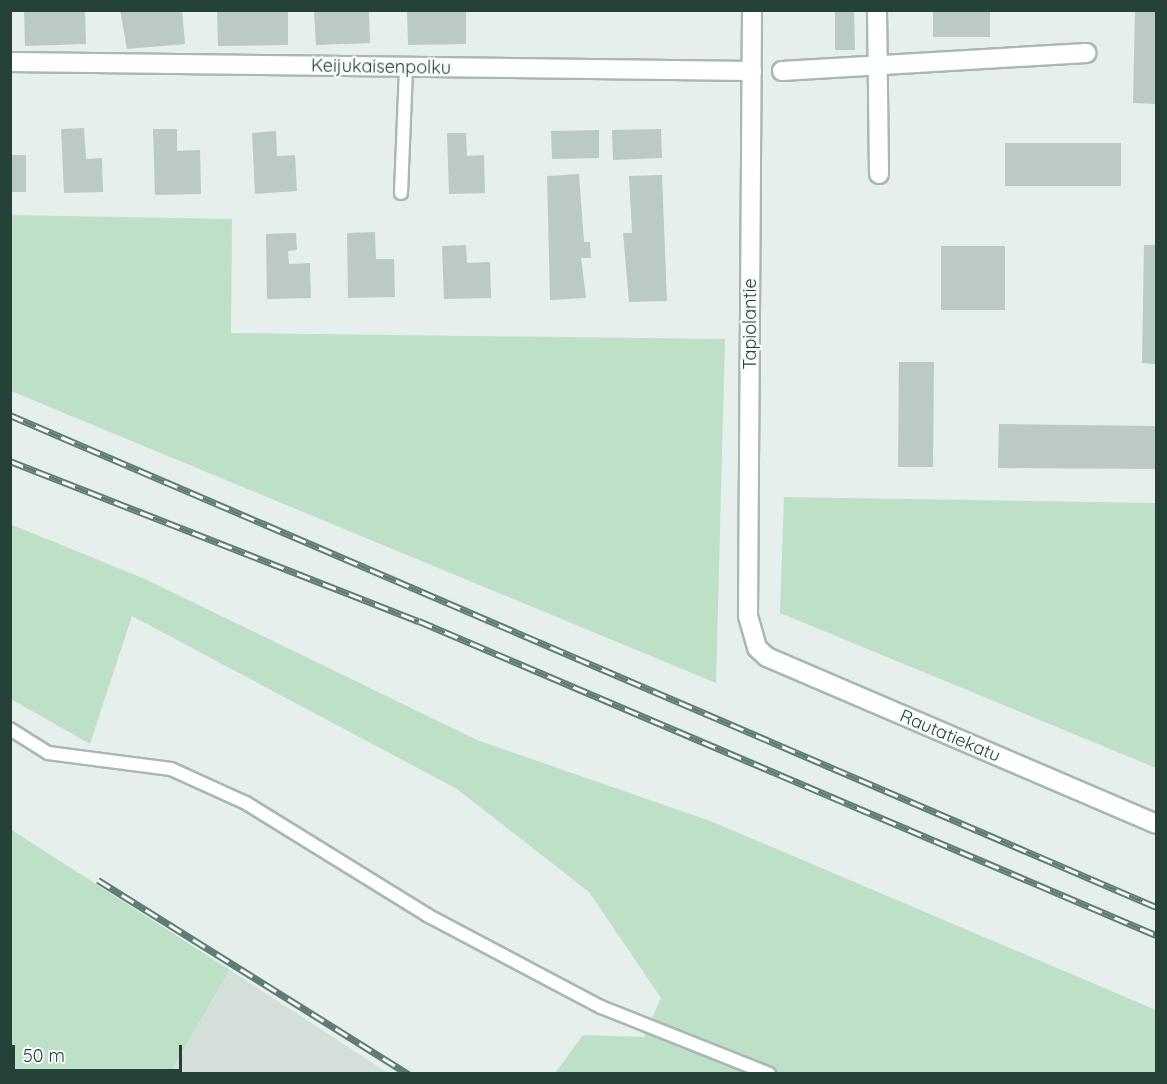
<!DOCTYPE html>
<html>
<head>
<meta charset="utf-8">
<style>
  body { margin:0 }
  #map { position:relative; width:1167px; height:1084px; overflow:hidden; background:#e6efeb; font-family:Quicksand,sans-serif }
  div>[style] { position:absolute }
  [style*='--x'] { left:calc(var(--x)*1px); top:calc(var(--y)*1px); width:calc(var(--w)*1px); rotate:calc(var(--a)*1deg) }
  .built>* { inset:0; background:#d4dfda }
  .green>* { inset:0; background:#bfe0c8 }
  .building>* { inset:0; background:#bbcac4 }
  .roads { filter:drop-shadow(2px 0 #a8b8b2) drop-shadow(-2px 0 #a8b8b2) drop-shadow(0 2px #a8b8b2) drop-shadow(0 -2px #a8b8b2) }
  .lane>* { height:12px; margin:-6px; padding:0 6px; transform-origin:6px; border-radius:6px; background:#fff }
  .street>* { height:18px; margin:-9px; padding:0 9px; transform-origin:9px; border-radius:9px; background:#fff }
  .secondary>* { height:18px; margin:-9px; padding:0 9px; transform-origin:9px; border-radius:9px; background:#fff }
  .rail>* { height:7px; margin-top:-3.5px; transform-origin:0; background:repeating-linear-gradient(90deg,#f7fbf9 0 14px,#5f7d75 0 28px); box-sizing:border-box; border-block:2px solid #5f7d75 }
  span { translate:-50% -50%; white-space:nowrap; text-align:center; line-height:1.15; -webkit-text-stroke:5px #f7fbf9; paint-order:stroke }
  .street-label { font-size:18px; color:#24423a }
  .frame { position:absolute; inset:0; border:12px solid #24423a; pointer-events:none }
  .scale { position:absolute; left:12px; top:1045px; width:170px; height:27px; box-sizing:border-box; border:3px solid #24423a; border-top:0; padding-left:8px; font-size:18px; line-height:21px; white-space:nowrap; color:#24423a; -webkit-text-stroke:4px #f7fbf9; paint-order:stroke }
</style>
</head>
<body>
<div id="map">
  <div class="built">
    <i style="clip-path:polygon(230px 970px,388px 1073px,170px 1074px)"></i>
  </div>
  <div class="green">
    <i style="clip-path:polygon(11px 215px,232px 219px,231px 333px,725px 339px,716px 683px,11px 391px)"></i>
    <i style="clip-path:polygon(784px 497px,1156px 503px,1156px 768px,780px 613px)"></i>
    <i style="clip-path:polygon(10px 524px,145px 579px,477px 740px,713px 822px,1156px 1010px,1156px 1073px,555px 1073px,583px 1035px,644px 1037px,661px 998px,589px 892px,457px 789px,132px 616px,90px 744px,11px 699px)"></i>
    <i style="clip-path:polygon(10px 829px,230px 970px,170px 1073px,11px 1073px)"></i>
  </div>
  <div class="building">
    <i style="clip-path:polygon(24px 10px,85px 10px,86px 44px,25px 46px)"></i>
    <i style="clip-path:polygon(120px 10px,182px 10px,185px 44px,127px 49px)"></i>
    <i style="clip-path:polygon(217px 10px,288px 11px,288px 45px,218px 46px)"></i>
    <i style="clip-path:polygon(314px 10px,369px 12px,370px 43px,316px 45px)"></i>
    <i style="clip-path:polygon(407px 10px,466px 10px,466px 44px,408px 45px)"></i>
    <i style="clip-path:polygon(835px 10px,854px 10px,855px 50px,835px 50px)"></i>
    <i style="clip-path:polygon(933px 10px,990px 10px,990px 37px,933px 37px)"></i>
    <i style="clip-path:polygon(1135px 10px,1156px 10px,1156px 104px,1133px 103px)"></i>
    <i style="clip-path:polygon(84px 128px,86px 159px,102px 158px,103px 192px,64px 193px,61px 129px)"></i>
    <i style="clip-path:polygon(153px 129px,177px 129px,177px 151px,200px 150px,201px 194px,155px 195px)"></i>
    <i style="clip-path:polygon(661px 129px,662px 158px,613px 160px,612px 130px)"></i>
    <i style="clip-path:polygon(599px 130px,599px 158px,552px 159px,551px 131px)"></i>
    <i style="clip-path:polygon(276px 131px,277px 156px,295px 155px,297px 191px,255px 194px,252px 133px)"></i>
    <i style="clip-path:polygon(447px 133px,466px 133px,467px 156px,484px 155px,485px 193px,449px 194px)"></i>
    <i style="clip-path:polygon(1005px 143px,1121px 143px,1121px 186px,1005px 186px)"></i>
    <i style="clip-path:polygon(10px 155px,26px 155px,26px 192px,10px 192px)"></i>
    <i style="clip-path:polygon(579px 174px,584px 242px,590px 242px,591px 258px,581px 258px,586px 298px,550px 300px,547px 176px)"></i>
    <i style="clip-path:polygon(662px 175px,667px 301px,629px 302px,623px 233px,632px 233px,629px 176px)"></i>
    <i style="clip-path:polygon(375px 232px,376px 259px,394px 259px,395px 297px,348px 298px,347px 233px)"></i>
    <i style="clip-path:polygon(296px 233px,297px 250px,288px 251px,289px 264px,310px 263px,311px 298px,267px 299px,266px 234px)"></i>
    <i style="clip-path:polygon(466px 245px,467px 263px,490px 262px,491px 298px,444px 299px,442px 246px)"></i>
    <i style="clip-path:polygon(1144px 245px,1156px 245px,1156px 364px,1142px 363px)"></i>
    <i style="clip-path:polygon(941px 246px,1005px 246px,1005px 310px,941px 310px)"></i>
    <i style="clip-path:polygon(899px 362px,934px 362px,933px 467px,898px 467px)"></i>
    <i style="clip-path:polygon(999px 424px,1156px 426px,1156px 469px,998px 468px)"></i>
  </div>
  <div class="roads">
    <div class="lane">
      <i style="--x:401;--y:193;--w:125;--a:-87.7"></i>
      <i style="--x:10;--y:729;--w:45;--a:32.3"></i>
      <i style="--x:48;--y:753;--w:124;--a:7.4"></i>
      <i style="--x:171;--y:769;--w:82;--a:24.4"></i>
      <i style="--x:246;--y:803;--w:213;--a:31.7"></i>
      <i style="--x:427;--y:915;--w:197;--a:27.9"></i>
      <i style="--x:601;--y:1007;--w:181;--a:21.7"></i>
    </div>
    <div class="street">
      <i style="--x:877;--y:10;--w:164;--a:89.3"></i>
      <i style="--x:10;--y:62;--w:742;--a:0.69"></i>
      <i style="--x:782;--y:71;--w:305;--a:-3.4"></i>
    </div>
    <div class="secondary">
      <i style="--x:752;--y:10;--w:606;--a:90.38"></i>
      <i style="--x:748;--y:616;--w:33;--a:74"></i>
      <i style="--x:757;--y:648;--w:13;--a:42"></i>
      <i style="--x:767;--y:657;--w:423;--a:23.2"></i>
    </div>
  </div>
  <div class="rail">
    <i style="--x:10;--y:415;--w:1247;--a:23.23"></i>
    <i style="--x:10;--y:461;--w:439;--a:21.4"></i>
    <i style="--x:419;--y:621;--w:801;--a:23.08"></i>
    <i style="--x:98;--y:880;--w:366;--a:32"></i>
  </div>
  <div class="street-label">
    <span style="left:381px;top:67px;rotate:1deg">Keijukaisenpolku</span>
    <span style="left:750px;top:324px;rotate:-90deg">Tapiolantie</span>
    <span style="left:950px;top:736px;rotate:23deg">Rautatiekatu</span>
  </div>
  <div class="frame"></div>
  <div class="scale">50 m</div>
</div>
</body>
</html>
